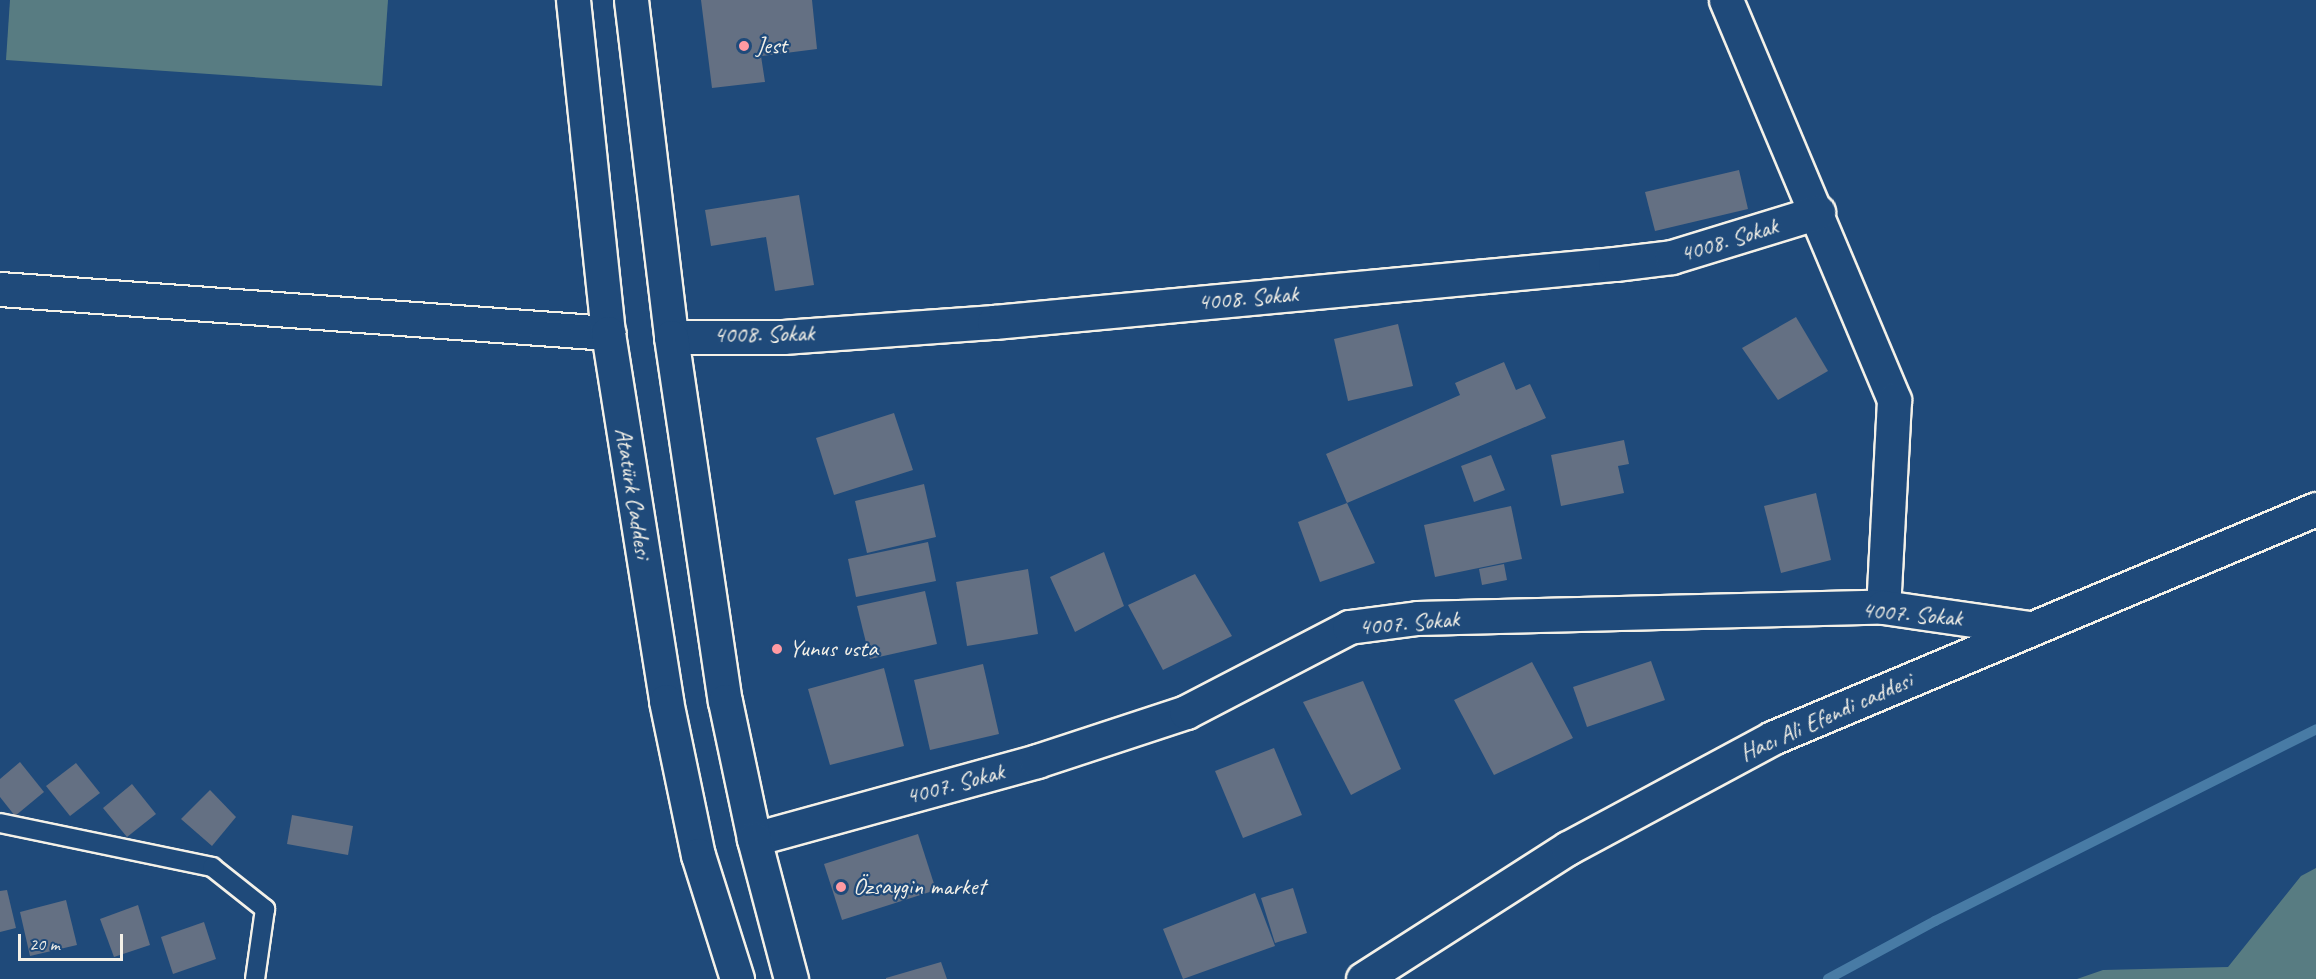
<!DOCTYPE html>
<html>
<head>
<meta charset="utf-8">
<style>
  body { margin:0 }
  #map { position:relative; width:2316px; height:979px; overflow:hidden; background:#1f4a7a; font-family:Caveat,sans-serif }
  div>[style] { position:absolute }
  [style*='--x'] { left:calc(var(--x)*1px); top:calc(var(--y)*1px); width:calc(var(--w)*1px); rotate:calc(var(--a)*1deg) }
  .green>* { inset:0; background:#587c82 }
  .stream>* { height:10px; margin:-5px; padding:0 5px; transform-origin:5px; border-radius:5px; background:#487ba5 }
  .building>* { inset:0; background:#647083 }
  .roads { filter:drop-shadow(2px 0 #f4f1e8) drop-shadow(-2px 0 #f4f1e8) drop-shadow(0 2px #f4f1e8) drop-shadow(0 -2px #f4f1e8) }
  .service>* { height:18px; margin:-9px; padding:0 9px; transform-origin:9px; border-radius:9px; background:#1f4a7a }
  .minor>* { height:33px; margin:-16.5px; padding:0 16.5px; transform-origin:16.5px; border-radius:16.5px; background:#1f4a7a }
  .tertiary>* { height:33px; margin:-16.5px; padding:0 16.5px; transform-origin:16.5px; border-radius:16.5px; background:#1f4a7a }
  .dots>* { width:16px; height:16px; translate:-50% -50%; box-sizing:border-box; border:3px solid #1f4a7a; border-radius:50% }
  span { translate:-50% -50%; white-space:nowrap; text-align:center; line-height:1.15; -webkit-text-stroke:4.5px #1f4a7a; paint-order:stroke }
  .poi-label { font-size:24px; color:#f4f1e8 }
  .left { translate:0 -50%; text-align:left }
  .street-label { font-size:24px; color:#f4f1e8 }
  .scale { position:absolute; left:18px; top:934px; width:105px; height:27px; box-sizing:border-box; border:3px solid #f4f1e8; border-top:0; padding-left:8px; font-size:18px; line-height:21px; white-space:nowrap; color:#f4f1e8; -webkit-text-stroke:4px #1f4a7a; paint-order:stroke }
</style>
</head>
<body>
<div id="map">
  <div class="green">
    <i style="clip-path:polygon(10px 0,388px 0,382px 86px,6px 60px)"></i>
    <i style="clip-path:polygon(2316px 868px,2316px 979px,2077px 979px,2103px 970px,2228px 967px,2301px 876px)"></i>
  </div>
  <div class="stream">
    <i style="--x:1828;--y:979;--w:122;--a:-28.5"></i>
    <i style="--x:1935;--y:921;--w:427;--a:-26.7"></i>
  </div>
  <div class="building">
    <i style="clip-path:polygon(701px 0,812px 0,817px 49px,761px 56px,765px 82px,712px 88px)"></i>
    <i style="clip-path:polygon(1739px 170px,1748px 209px,1655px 231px,1645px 192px)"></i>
    <i style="clip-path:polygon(799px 195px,814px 285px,775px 291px,766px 237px,711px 246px,705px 210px)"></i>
    <i style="clip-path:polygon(1796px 317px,1828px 371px,1778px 400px,1742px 348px)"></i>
    <i style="clip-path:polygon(1398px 324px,1413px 386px,1348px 401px,1334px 339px)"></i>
    <i style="clip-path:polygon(1504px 362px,1516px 390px,1530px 384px,1546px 418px,1347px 503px,1326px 454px,1460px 395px,1455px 383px)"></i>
    <i style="clip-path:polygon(894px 413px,913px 470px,834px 495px,816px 438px)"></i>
    <i style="clip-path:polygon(1624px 440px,1629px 464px,1618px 466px,1624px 493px,1561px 506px,1551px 455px)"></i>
    <i style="clip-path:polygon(1491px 455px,1505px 490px,1474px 502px,1461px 466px)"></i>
    <i style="clip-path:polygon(924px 484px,936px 537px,867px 553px,855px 501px)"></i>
    <i style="clip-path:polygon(1816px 493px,1831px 560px,1781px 573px,1764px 506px)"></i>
    <i style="clip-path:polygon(1347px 503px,1375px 563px,1320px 582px,1298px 522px)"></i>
    <i style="clip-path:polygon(1511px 506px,1522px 559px,1435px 577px,1424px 525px)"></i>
    <i style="clip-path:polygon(928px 542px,936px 581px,856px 597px,848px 559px)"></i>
    <i style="clip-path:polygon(1104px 552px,1124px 606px,1075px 632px,1050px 577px)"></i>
    <i style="clip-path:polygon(1504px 564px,1507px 580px,1482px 585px,1479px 569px)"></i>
    <i style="clip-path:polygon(1028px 569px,1038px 634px,967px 646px,956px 582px)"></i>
    <i style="clip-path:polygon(1195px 574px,1232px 636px,1163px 670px,1128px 605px)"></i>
    <i style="clip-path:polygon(925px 591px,937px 644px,870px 659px,857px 606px)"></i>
    <i style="clip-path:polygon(1651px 661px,1665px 700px,1587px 727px,1573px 687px)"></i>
    <i style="clip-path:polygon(1532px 662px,1573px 738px,1494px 775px,1454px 700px)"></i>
    <i style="clip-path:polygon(983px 664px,999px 734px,930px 750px,914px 680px)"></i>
    <i style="clip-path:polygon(884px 668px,904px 746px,830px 765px,808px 689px)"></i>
    <i style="clip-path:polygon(1363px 681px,1401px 769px,1351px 795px,1303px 702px)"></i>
    <i style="clip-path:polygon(1274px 748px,1302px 815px,1243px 838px,1215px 771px)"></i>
    <i style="clip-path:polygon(20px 762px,44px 792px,15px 816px,0 797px,0 779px)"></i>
    <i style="clip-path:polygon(76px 763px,100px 793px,70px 816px,46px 786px)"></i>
    <i style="clip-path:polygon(132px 784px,156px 814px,127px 837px,103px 808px)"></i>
    <i style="clip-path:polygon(210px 790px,236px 817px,212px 846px,181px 819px)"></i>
    <i style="clip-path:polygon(292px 815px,353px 826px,348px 855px,287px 844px)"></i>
    <i style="clip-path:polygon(918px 834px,936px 890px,842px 920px,824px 864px)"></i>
    <i style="clip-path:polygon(1293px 888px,1307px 933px,1275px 943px,1261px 898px)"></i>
    <i style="clip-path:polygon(7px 890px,16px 928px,0 932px,0 891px)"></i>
    <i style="clip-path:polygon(1255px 893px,1275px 946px,1183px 979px,1163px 929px)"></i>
    <i style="clip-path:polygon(66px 900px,77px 945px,30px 956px,20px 912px)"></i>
    <i style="clip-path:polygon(138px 905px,150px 945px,114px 957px,100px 919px)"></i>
    <i style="clip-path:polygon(204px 922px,216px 959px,173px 974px,161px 937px)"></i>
    <i style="clip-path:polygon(941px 962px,947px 979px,886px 979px,886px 978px)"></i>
  </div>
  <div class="roads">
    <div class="service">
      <i style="--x:0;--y:823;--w:217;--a:11.7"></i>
      <i style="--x:212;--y:867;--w:68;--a:38.4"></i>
      <i style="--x:265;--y:909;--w:71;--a:98.1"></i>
    </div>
    <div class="minor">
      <i style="--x:1726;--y:0;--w:434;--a:67.2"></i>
      <i style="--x:1894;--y:400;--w:207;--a:93"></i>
      <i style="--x:0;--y:289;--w:610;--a:4.14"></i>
      <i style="--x:671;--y:337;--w:112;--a:0"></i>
      <i style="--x:783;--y:337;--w:212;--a:-4.1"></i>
      <i style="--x:994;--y:322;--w:624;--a:-5.34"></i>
      <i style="--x:1615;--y:264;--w:57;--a:-7"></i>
      <i style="--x:1672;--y:257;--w:153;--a:-17.1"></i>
      <i style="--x:754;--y:839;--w:294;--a:-15.4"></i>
      <i style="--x:1037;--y:761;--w:157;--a:-18.2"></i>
      <i style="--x:1186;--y:712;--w:184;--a:-27.5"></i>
      <i style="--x:1349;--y:627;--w:69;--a:-7.5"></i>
      <i style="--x:1417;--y:618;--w:466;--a:-1.4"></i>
      <i style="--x:1883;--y:607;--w:148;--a:8.2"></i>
    </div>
    <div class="tertiary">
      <i style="--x:573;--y:0;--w:335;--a:84"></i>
      <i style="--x:608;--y:333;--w:373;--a:81"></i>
      <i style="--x:666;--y:701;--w:157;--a:78.3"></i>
      <i style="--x:698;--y:855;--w:130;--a:72.5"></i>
      <i style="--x:631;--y:0;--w:339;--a:83.2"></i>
      <i style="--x:671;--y:337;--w:368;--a:81.6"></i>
      <i style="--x:725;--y:701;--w:141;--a:78.1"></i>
      <i style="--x:754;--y:839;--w:145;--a:75.2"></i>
      <i style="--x:1363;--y:979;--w:243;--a:-32.6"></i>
      <i style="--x:1568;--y:848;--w:232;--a:-28.3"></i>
      <i style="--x:1772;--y:738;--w:590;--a:-22.83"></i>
    </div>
  </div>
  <div class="dots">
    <i style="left:744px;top:46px;background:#ff9aa2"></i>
    <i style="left:777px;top:649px;background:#ff9aa2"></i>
    <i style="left:841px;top:887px;background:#ff9aa2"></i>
  </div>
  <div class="poi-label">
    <span class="left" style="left:756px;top:46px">Jest</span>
    <span class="left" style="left:789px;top:649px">Yunus usta</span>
    <span class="left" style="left:853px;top:887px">Özsaygin market</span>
  </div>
  <div class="street-label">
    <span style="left:1729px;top:240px;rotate:-17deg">4008. Sokak</span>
    <span style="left:1248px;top:298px;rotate:-5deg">4008. Sokak</span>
    <span style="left:764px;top:334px;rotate:-1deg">4008. Sokak</span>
    <span style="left:633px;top:493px;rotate:81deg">Atatürk Caddesi</span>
    <span style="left:1912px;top:614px;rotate:5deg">4007. Sokak</span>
    <span style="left:1409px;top:623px;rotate:-5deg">4007. Sokak</span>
    <span style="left:1826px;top:717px;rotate:-24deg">Hacı Ali Efendi caddesi</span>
    <span style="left:955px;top:784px;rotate:-15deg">4007. Sokak</span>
  </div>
  <div class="scale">20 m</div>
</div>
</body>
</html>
